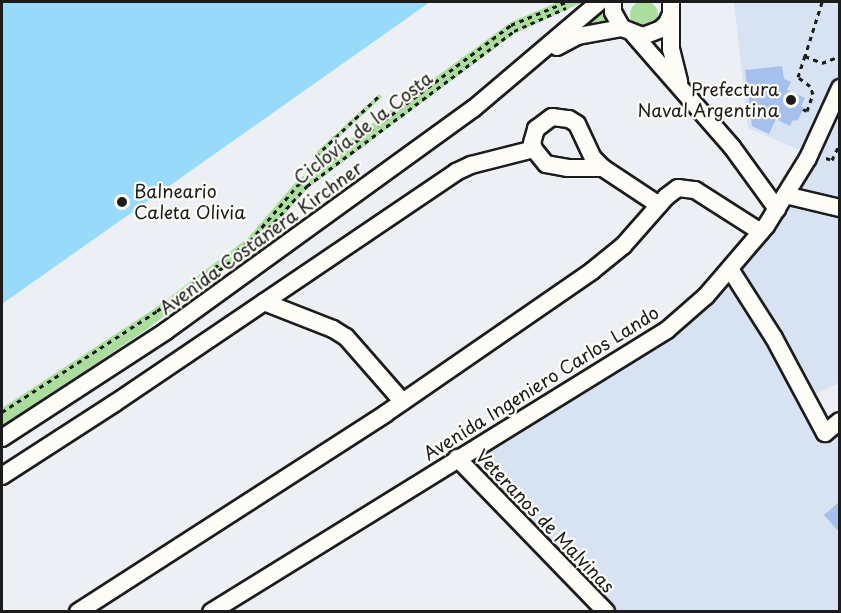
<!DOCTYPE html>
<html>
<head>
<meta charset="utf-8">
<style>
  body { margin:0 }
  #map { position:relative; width:841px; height:613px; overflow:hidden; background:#ecf0f5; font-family:"Playpen Sans",sans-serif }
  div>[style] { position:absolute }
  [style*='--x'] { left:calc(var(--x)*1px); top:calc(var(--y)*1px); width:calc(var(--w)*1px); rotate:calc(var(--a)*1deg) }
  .built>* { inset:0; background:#d7e2f3 }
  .green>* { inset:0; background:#abdd9e }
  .round { border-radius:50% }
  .water>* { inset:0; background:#97daf9 }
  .building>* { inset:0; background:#a6c0ed }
  .path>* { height:3px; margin-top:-1.5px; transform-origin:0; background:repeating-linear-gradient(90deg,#1c1c1c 0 4.5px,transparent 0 9px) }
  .roads { filter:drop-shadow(2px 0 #1c1c1c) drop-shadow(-2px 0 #1c1c1c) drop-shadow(0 2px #1c1c1c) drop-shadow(0 -2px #1c1c1c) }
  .minor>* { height:16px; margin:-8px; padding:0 8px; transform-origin:8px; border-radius:8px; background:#fdfcf7 }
  .dots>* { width:16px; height:16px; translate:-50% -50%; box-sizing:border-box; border:3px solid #fdfcf7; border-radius:50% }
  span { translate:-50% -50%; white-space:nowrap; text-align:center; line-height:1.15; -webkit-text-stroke:4.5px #fdfcf7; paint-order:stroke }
  .poi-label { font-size:18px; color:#1c1c1c }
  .right { translate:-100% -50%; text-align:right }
  .left { translate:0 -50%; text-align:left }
  .street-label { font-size:18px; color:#1c1c1c }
  .frame { position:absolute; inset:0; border:3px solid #1c1c1c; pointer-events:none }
</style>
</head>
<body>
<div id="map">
  <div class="built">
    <i style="clip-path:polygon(734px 2px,839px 2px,839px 383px,816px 394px,839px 433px,839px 611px,606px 611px,457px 458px,706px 296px,809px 154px,748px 128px)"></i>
  </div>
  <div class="green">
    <i class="round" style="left:630px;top:1px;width:28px;height:28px"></i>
    <i style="clip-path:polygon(558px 2px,583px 2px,514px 34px,308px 188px,258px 244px,146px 330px,2px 426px,2px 408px,154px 309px,248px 238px,294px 184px,317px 164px,312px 156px,379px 94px,382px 97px,321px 154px,324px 159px,511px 22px)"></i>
    <i style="clip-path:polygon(608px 7px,613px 24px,595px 23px,579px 28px)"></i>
  </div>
  <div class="water">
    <i style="clip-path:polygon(2px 2px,430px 2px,2px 304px)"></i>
  </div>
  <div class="building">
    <i style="clip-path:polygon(782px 66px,784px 79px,791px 82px,787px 90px,805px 98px,801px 106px,804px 108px,797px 121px,793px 120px,790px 126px,776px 119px,769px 134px,752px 126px,745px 70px)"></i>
    <i style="clip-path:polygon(840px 501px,840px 533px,824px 515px)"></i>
  </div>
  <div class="path">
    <i style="--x:822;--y:2;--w:57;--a:107.5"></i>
    <i style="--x:805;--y:56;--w:18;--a:22"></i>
    <i style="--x:822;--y:63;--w:19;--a:-21"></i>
    <i style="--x:803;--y:109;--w:4;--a:27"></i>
    <i style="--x:807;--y:111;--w:18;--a:-71"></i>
    <i style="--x:813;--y:94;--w:9;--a:-111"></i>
    <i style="--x:810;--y:86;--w:15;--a:-143"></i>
    <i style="--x:798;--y:77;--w:22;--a:-72"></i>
    <i style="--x:826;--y:158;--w:6;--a:18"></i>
    <i style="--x:832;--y:160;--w:19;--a:-65"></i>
    <i style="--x:322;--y:166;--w:12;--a:-121"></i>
    <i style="--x:316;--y:156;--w:86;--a:-43.6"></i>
    <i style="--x:205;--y:281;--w:64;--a:-37.4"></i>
    <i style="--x:256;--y:242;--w:76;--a:-47.7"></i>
    <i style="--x:307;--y:186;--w:259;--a:-36.8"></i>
    <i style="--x:514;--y:31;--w:57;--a:-23.9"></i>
    <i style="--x:2;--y:412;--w:185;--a:-33.1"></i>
    <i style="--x:157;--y:311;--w:116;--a:-37"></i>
    <i style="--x:250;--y:241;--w:74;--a:-49.4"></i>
    <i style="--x:298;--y:185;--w:266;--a:-36.9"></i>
    <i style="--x:511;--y:25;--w:60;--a:-22.7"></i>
  </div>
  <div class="roads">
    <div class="minor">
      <i style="--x:613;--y:2;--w:10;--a:90"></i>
      <i style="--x:613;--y:12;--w:18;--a:61"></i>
      <i style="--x:622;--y:28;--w:22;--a:21"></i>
      <i style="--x:643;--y:36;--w:19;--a:-21"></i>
      <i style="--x:661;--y:29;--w:8;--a:-45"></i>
      <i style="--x:667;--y:23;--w:10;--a:-66"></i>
      <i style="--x:671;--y:14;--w:12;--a:-90"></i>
      <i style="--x:671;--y:16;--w:33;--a:90"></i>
      <i style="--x:671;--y:49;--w:34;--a:76"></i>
      <i style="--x:634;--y:35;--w:149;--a:48.8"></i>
      <i style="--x:732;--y:147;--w:77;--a:54"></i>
      <i style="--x:557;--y:47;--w:24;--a:-28"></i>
      <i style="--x:578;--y:36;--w:45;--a:-10.3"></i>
      <i style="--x:603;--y:168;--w:35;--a:180"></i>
      <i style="--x:568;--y:168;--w:22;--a:-170"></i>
      <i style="--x:546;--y:164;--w:19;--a:-129"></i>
      <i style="--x:534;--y:149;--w:6;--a:-108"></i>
      <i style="--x:532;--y:143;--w:15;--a:-74"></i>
      <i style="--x:536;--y:129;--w:20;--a:-37"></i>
      <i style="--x:552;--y:117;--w:17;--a:7"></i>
      <i style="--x:569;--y:119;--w:9;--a:32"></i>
      <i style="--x:577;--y:124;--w:38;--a:65"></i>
      <i style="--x:593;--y:158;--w:14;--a:45"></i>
      <i style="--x:603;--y:168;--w:67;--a:33.5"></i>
      <i style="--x:785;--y:195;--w:57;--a:13.3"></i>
      <i style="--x:730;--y:269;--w:82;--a:57.5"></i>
      <i style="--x:774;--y:338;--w:108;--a:61.8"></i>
      <i style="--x:825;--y:433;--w:19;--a:-39"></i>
      <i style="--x:264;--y:302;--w:74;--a:21.4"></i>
      <i style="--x:333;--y:329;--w:15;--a:32"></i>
      <i style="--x:346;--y:337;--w:86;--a:48.8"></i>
      <i style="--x:2;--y:438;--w:196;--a:-33.1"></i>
      <i style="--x:166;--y:331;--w:379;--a:-35.9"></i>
      <i style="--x:473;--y:109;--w:165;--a:-40.3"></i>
      <i style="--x:457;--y:458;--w:214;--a:45.9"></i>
      <i style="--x:2;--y:476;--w:135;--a:-32.9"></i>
      <i style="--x:115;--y:403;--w:412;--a:-34.1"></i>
      <i style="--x:456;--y:172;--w:17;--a:-25"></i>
      <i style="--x:471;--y:165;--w:65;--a:-14.3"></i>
      <i style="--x:78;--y:612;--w:365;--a:-32.8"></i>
      <i style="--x:385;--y:414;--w:252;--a:-34.6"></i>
      <i style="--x:592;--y:271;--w:40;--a:-39"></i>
      <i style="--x:623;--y:246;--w:65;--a:-48.7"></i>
      <i style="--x:666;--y:197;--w:15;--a:-37"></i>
      <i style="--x:678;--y:188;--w:17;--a:7"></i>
      <i style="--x:695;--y:190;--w:78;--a:32.5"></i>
      <i style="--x:211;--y:612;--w:536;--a:-31.73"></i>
      <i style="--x:667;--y:330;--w:52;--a:-41.1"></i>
      <i style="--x:706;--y:296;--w:92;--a:-49.4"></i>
      <i style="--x:766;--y:226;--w:80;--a:-58.3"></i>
      <i style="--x:808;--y:158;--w:77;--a:-65.4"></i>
    </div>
  </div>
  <div class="dots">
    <i style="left:791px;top:100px;background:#1c1c1c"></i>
    <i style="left:122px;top:202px;background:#1c1c1c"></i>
  </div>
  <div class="poi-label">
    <span class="right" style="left:779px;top:100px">Prefectura<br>Naval Argentina</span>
    <span class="left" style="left:134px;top:202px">Balneario<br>Caleta Olivia</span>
  </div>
  <div class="street-label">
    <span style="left:363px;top:128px;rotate:-38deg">Ciclovía de la Costa</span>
    <span style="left:261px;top:238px;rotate:-36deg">Avenida Costanera Kirchner</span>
    <span style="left:541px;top:383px;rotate:-32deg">Avenida Ingeniero Carlos Lando</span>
    <span style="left:545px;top:521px;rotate:46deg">Veteranos de Malvinas</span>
  </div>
  <div class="frame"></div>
</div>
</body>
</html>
